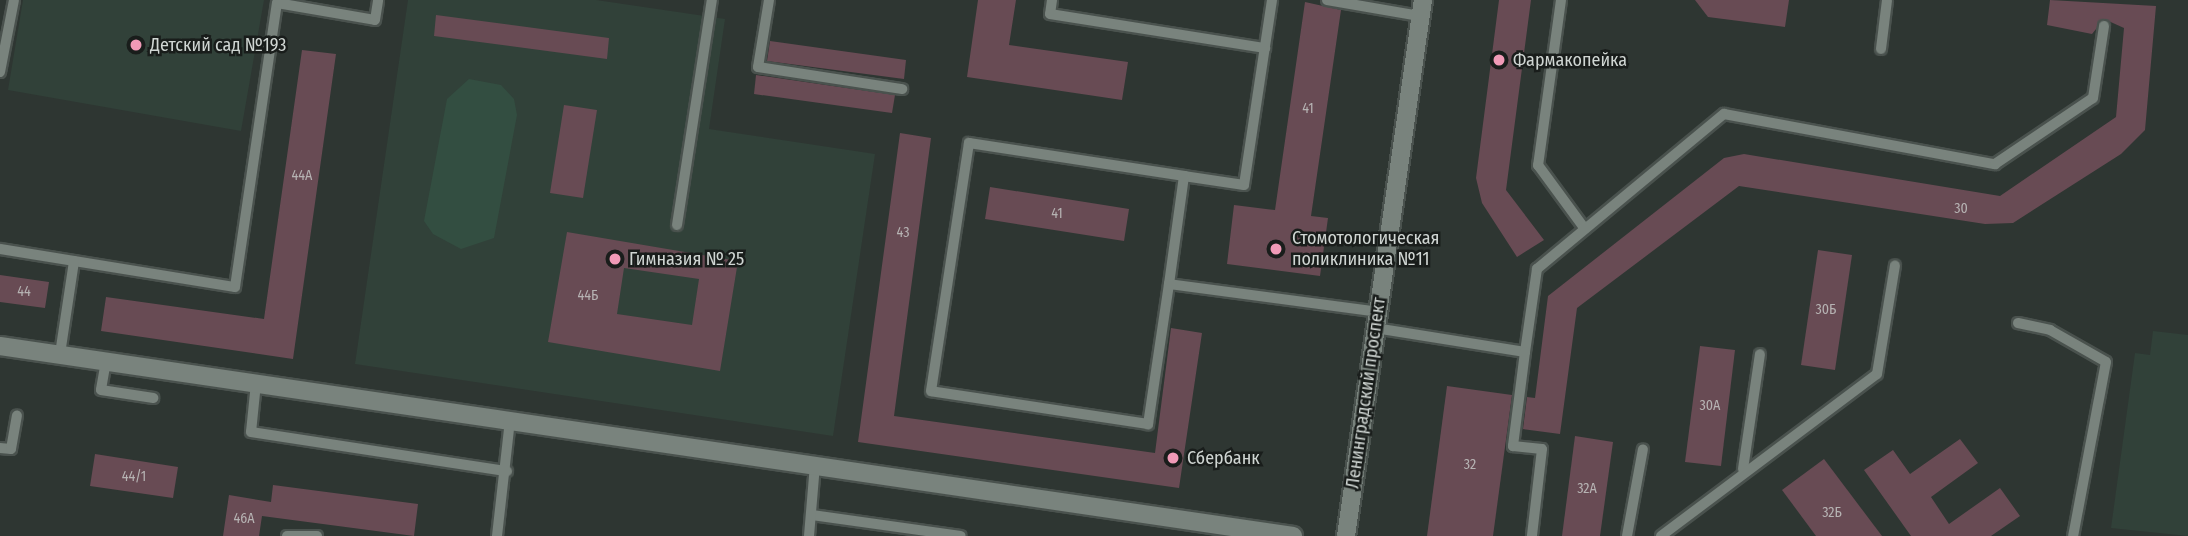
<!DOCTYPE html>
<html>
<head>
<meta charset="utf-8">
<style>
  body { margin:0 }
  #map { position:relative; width:2188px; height:536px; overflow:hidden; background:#2e3632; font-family:"Fira Sans Condensed",sans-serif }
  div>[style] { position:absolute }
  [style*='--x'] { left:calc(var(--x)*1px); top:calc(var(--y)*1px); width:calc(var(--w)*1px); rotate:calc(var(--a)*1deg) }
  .built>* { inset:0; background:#314139 }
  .green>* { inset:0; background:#334e41 }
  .building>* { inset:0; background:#684b54 }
  .roads { filter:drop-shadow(2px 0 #4a524e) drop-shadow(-2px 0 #4a524e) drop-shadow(0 2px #4a524e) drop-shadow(0 -2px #4a524e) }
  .service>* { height:10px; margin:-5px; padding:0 5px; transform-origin:5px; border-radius:5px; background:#79837d }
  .tertiary>* { height:18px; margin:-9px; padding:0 9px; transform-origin:9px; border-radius:9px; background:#79837d }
  .secondary>* { height:18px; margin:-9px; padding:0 9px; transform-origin:9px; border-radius:9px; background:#79837d }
  .dots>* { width:19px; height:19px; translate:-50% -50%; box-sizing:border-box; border:4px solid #191d1b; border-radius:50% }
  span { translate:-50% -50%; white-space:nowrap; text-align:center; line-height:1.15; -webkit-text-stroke:5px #191d1b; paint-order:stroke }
  .number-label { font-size:14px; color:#b6b3b3 }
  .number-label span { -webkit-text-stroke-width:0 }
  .poi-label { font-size:18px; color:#d0d6d3 }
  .left { translate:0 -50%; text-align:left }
  .street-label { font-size:18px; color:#d0d6d3 }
</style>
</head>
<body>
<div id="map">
  <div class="built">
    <i style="clip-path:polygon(23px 0,264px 0,241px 131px,8px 90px)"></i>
    <i style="clip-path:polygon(408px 0,596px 0,725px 19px,709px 129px,875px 154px,833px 436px,355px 364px)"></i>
    <i style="clip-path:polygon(2153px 331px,2188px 335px,2188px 536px,2111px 528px,2135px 353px,2150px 355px)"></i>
  </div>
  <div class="green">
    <i style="clip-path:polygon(469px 79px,501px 85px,514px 99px,517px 115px,494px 238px,461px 249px,433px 234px,424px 221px,447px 99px)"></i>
  </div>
  <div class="building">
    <i style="clip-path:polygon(978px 0,1016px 0,1009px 45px,1128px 62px,1122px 100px,967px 77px)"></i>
    <i style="clip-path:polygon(1499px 0,1531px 0,1506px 190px,1544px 240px,1517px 257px,1482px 203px,1476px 178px)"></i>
    <i style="clip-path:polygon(1695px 0,1789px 0,1785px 27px,1708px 17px)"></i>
    <i style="clip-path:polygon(2050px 0,2156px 6px,2145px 130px,2121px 154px,2013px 223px,1985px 224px,1739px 186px,1577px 308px,1560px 434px,1523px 429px,1527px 397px,1535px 398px,1548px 296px,1724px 158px,1744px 154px,2000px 196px,2116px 117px,2124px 28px,2104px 19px,2092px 34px,2047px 25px)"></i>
    <i style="clip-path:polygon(1305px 2px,1341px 10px,1311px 216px,1328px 218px,1320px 276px,1227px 264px,1234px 205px,1275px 210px)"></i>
    <i style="clip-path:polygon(436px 15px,609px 38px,607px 59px,434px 36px)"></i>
    <i style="clip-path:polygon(770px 41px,906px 60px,904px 79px,767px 61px)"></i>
    <i style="clip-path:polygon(302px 50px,336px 54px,293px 359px,101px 331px,106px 297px,264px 319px)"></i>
    <i style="clip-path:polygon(756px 75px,895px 95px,892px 113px,754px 94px)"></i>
    <i style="clip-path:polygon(564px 105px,597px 110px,583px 198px,550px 193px)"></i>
    <i style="clip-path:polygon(900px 133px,931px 138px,894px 416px,1155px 453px,1171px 328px,1202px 333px,1179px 488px,858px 442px)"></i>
    <i style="clip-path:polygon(990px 187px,1129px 209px,1124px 241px,985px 219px)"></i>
    <i style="clip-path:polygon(evenodd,567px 232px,738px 261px,720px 371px,548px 342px,567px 232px,624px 268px,699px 279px,692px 325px,617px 314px,624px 268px)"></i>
    <i style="clip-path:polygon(1818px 250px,1852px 255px,1835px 370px,1801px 365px)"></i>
    <i style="clip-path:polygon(0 275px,49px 282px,45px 308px,0 302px)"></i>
    <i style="clip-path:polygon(1700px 346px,1735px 350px,1721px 466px,1685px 462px)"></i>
    <i style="clip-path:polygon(1447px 386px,1512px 395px,1493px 536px,1427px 536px)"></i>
    <i style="clip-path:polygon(1575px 436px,1613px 442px,1600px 536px,1562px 536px)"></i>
    <i style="clip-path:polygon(1960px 439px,1978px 463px,1931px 497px,1949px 524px,2000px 488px,2020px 516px,1991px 536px,1911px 536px,1864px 470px,1893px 450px,1910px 474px)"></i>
    <i style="clip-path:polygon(95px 454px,178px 467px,173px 498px,90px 486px)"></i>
    <i style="clip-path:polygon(1824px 459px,1882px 536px,1816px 536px,1782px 490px)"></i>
    <i style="clip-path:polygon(273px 485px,418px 504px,414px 536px,262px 516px,259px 536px,223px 536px,229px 495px,271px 502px)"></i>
  </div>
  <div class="roads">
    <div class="service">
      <i style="--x:769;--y:0;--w:68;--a:99.3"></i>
      <i style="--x:758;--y:67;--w:146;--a:8.7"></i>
      <i style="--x:1052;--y:0;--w:14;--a:98"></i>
      <i style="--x:1050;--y:14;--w:218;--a:9"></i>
      <i style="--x:1272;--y:0;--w:187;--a:98.6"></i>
      <i style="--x:1244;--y:185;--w:61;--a:-171.5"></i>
      <i style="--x:1184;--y:176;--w:109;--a:97.9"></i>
      <i style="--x:1169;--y:284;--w:211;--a:7.6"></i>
      <i style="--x:1327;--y:0;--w:94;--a:9.8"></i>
      <i style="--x:1561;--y:0;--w:167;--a:97.9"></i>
      <i style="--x:1538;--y:165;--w:79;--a:53.7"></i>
      <i style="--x:1881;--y:49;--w:49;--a:-83"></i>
      <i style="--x:0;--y:72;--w:73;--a:-79"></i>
      <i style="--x:677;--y:225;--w:228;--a:-81.2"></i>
      <i style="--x:0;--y:249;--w:238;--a:9.2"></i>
      <i style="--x:235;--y:287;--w:287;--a:-81.6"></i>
      <i style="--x:277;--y:3;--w:99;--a:9.8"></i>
      <i style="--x:375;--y:20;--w:20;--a:-81"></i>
      <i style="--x:1169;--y:284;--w:142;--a:98.5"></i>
      <i style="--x:1148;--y:424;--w:219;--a:-171.4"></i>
      <i style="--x:931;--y:391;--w:251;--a:-81.3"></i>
      <i style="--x:969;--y:143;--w:218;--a:8.7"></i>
      <i style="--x:2018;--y:323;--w:33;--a:12"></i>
      <i style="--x:2050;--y:330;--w:64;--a:29.7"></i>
      <i style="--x:2106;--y:362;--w:177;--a:100.7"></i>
      <i style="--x:1375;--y:328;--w:152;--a:9.1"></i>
      <i style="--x:1525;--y:352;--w:84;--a:-81.8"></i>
      <i style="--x:1537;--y:269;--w:243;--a:-39.7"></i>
      <i style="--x:1724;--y:114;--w:276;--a:10.5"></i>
      <i style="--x:1995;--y:164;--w:118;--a:-34"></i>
      <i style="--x:2093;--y:98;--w:73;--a:-81.3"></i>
      <i style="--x:1525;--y:352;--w:95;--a:97.3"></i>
      <i style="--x:1513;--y:446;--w:29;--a:6"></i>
      <i style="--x:1542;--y:449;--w:88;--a:96.6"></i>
      <i style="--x:60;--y:354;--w:94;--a:-81.4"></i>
      <i style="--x:106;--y:361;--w:29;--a:100"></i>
      <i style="--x:101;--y:390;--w:53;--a:8.7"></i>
      <i style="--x:256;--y:383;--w:49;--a:95.8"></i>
      <i style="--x:251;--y:432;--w:259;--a:8.7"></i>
      <i style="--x:0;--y:448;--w:11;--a:5"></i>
      <i style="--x:11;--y:449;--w:34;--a:-80"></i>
      <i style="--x:1743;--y:469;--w:116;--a:-81.6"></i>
      <i style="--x:812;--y:515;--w:150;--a:8"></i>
      <i style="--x:287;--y:536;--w:30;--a:0"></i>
      <i style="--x:497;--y:536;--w:116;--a:-83.6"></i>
      <i style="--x:809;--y:536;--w:71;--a:-85.2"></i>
      <i style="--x:1627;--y:536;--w:88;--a:-79.6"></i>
      <i style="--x:1661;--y:536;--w:270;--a:-36.9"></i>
      <i style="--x:1877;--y:374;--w:110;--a:-80.6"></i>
    </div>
    <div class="tertiary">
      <i style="--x:0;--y:346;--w:1307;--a:8.36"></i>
    </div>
    <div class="secondary">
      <i style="--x:1346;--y:536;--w:542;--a:-81.83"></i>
    </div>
  </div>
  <div class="dots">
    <i style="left:136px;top:45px;background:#f09ab7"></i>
    <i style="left:1499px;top:60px;background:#f09ab7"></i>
    <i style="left:1276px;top:249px;background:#f09ab7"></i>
    <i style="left:615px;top:259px;background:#f09ab7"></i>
    <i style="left:1173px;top:458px;background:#f09ab7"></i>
  </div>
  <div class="number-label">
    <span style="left:1308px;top:109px">41</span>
    <span style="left:302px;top:176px">44А</span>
    <span style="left:1961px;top:209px">30</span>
    <span style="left:1057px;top:214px">41</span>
    <span style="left:903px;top:233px">43</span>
    <span style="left:24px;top:292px">44</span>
    <span style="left:588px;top:296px">44Б</span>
    <span style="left:1826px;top:310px">30Б</span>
    <span style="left:1710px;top:406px">30А</span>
    <span style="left:1470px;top:465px">32</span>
    <span style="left:134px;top:477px">44/1</span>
    <span style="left:1587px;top:489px">32А</span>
    <span style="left:1832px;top:513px">32Б</span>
    <span style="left:244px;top:519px">46А</span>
  </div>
  <div class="poi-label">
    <span class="left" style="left:150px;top:45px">Детский сад №193</span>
    <span class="left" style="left:1513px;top:60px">Фармакопейка</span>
    <span class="left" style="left:1292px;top:249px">Стомотологическая<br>поликлиника №11</span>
    <span class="left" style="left:629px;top:259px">Гимназия № 25</span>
    <span class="left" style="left:1187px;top:458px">Сбербанк</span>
  </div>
  <div class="street-label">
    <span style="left:1366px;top:393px;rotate:-82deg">Ленинградский проспект</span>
  </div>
</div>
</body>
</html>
